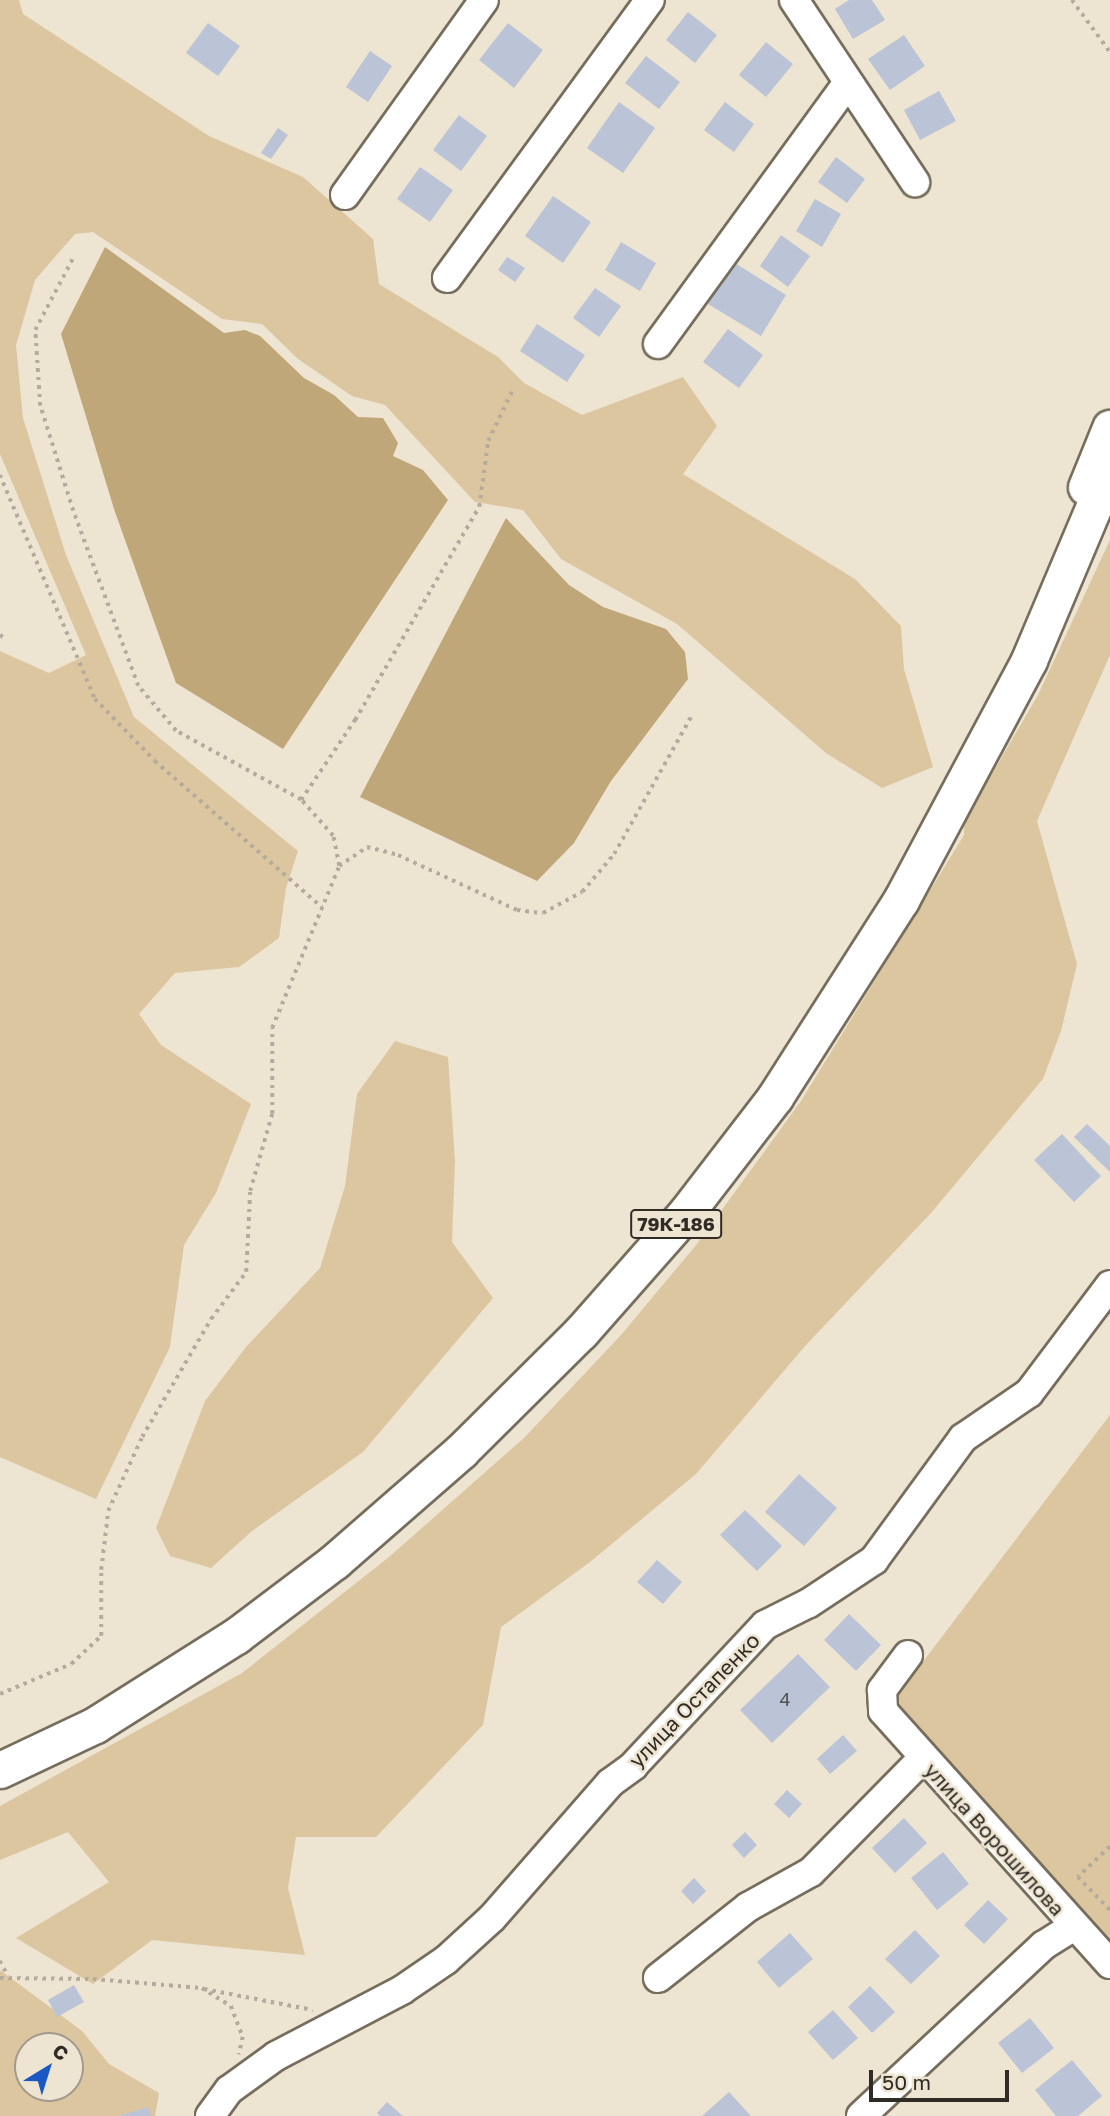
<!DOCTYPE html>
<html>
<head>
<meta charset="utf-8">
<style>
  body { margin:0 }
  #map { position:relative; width:1110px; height:2116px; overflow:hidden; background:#eee4d2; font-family:"Golos Text",sans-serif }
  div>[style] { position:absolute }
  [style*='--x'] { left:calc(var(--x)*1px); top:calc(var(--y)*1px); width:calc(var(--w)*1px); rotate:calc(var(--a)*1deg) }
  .green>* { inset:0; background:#dbc6a0 }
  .water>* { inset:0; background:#c0a77a }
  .building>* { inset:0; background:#bac4d6 }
  .path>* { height:3.5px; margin-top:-1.75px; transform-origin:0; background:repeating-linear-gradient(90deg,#b4ab9d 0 3.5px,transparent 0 8.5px) }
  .roads { filter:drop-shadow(2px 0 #766d5d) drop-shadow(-2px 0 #766d5d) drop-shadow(0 2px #766d5d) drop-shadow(0 -2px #766d5d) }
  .minor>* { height:28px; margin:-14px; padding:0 14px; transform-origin:14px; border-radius:14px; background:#fff }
  .major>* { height:35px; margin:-17.5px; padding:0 17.5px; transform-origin:17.5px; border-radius:17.5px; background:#fff }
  span { translate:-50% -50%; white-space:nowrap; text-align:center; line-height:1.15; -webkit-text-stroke:5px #eee4d2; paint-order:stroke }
  .number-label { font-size:18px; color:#525251 }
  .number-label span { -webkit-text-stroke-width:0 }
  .shield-label span { padding:2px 5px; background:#eee4d2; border:2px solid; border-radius:5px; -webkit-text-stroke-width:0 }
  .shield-label { font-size:19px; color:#302c25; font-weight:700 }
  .street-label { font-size:21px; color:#302c25 }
  .north { position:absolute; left:14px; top:2032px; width:70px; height:70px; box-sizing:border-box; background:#eee4d2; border:2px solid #a29a8d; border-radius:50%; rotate:38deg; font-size:19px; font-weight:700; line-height:28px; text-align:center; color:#302c25 }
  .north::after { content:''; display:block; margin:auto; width:24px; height:32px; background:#1a58c4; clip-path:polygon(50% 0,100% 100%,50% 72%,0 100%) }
  .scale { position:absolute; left:869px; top:2070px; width:140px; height:32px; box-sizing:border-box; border:4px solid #302c25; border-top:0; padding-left:9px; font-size:21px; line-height:24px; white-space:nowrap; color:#302c25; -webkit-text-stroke:5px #eee4d2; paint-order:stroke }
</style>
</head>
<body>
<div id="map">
  <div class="green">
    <i style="clip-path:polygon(0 0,19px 0,23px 14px,209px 136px,303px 177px,373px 239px,379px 284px,498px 357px,524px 383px,582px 415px,683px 377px,717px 426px,683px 474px,855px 579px,901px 626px,904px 669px,933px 767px,882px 788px,826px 753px,677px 624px,561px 559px,523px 510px,475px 502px,385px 405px,352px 396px,298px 359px,262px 324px,222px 319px,93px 232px,75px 234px,35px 280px,16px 345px,23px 418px,66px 555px,134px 717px,298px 851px,286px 888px,279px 938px,239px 967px,175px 973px,139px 1014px,161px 1045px,251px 1104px,216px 1193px,184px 1245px,170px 1347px,96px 1499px,0 1457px,0 651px,49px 673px,86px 655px,0 454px)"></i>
    <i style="clip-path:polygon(1110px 540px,1110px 655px,1037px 821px,1077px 964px,1061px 1031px,1043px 1079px,931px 1213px,806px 1345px,696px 1474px,590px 1562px,501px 1627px,483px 1725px,376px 1837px,296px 1837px,288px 1888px,305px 1955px,152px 1940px,93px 1984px,16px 1938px,109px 1882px,68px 1832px,0 1860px,0 1806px,242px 1673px,389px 1557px,524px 1438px,621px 1335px,697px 1244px,801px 1101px,964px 835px,964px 822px,1038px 695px)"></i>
    <i style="clip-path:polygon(395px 1041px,448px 1057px,455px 1161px,452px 1242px,493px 1298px,363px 1452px,252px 1531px,211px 1568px,170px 1556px,156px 1528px,205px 1401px,246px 1347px,320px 1268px,345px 1186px,357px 1094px)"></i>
    <i style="clip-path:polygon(1110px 1415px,1110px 1955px,922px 1756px,894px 1700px)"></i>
    <i style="clip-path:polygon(evenodd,0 1970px,82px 2031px,109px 2064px,159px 2093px,155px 2116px,0 2116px,0 1970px,28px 2046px,70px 2046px,70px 2088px,28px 2088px,28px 2046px)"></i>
  </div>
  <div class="water">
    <i style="clip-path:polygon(105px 247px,224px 333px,245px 330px,260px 336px,304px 378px,334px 395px,358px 417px,383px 418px,398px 443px,393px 456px,423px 470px,448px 500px,283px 749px,176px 683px,114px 509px,61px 334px)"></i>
    <i style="clip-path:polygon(506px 518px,569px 585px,603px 607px,666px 629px,685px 652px,688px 679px,611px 781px,574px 843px,537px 881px,360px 797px)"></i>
  </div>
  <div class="building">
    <i style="clip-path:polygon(849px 0,872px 0,885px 20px,853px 39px,835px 9px)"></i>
    <i style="clip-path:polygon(688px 12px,717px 35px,695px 63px,666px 40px)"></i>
    <i style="clip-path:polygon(208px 23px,240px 46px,218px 76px,186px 53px)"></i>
    <i style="clip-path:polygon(508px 23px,543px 50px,514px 88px,479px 60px)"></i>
    <i style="clip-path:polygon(904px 35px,925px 66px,890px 90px,868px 59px)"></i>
    <i style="clip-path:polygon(766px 42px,793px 64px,766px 97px,739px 75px)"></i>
    <i style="clip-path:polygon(370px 51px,392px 66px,368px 102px,346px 87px)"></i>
    <i style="clip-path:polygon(646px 56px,680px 82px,659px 109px,625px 83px)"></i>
    <i style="clip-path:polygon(939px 91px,956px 121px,920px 140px,904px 110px)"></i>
    <i style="clip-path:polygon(619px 102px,655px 128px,623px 173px,587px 148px)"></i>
    <i style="clip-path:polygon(725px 102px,754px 124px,734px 152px,704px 130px)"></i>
    <i style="clip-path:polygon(459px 115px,487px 136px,461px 171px,433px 150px)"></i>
    <i style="clip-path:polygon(278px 128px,288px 135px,271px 159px,261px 153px)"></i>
    <i style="clip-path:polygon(836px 157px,865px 179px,847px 203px,818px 182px)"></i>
    <i style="clip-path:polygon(420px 167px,453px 190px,430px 222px,397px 199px)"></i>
    <i style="clip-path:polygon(553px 196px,591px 222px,563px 263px,525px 236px)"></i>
    <i style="clip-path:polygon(815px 199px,841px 214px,822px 247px,796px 231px)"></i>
    <i style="clip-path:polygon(781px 235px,810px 256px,788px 287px,760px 266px)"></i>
    <i style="clip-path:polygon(621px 242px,656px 263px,640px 291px,605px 270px)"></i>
    <i style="clip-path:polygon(507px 257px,525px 268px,515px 282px,498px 270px)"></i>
    <i style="clip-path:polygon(733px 262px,786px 295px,761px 336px,708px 304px)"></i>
    <i style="clip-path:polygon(595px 288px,621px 306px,599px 337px,573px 318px)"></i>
    <i style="clip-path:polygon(537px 324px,585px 355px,567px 382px,520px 351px)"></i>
    <i style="clip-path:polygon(728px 329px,763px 355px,739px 388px,703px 362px)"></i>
    <i style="clip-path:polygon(1087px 1124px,1110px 1146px,1110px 1172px,1074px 1137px)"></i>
    <i style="clip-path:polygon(1062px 1134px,1101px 1176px,1074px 1202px,1034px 1160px)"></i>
    <i style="clip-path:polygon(799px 1474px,837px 1508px,804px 1546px,765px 1512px)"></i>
    <i style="clip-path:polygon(745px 1510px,782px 1546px,757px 1571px,720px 1535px)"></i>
    <i style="clip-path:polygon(657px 1560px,682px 1582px,663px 1604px,637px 1582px)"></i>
    <i style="clip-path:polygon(849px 1614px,881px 1645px,856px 1671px,824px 1640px)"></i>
    <i style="clip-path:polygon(798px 1654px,830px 1687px,772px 1743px,740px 1710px)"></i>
    <i style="clip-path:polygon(843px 1735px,857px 1751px,830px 1774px,817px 1759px)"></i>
    <i style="clip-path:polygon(787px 1790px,802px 1804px,789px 1818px,774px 1804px)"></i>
    <i style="clip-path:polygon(904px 1818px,927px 1843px,895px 1873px,872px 1848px)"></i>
    <i style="clip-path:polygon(745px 1832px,757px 1845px,744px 1858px,732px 1845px)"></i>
    <i style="clip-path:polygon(943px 1852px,969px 1884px,937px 1910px,911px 1878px)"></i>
    <i style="clip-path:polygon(694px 1878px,706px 1891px,693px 1904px,681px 1891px)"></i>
    <i style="clip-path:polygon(988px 1900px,1008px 1919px,984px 1944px,964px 1925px)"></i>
    <i style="clip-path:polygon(915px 1930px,940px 1956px,911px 1984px,885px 1959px)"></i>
    <i style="clip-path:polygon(790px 1933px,813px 1959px,779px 1988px,757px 1962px)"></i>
    <i style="clip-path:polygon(74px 1985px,84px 2002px,57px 2017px,48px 2000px)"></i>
    <i style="clip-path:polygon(870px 1986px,895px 2012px,872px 2033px,848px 2007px)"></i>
    <i style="clip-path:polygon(833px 2010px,858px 2038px,833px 2060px,808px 2032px)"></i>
    <i style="clip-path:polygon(1030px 2018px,1054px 2048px,1022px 2073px,998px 2043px)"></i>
    <i style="clip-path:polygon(1072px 2060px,1102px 2096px,1078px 2116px,1056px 2116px,1035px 2090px)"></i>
    <i style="clip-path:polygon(729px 2092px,751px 2116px,702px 2116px)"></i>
    <i style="clip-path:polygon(387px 2102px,403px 2116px,380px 2116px,377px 2113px)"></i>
    <i style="clip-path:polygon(148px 2107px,151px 2116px,122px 2116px,122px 2115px)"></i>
  </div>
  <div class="path">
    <i style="--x:1072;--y:0;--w:64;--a:53.8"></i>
    <i style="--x:0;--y:475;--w:243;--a:67"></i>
    <i style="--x:95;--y:699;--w:86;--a:45.9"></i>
    <i style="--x:155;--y:761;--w:222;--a:41.2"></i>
    <i style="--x:0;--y:635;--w:5;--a:37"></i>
    <i style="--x:301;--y:800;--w:97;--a:-56"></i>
    <i style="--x:355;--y:720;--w:246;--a:-59.8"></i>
    <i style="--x:479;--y:507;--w:67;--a:-82.2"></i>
    <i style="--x:488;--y:441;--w:58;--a:-64.3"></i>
    <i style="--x:339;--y:866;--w:34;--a:-34"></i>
    <i style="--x:367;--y:847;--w:32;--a:14"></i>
    <i style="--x:398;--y:855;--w:131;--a:24.8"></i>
    <i style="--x:517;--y:910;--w:26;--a:7"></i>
    <i style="--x:543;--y:913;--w:44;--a:-28.3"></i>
    <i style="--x:582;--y:892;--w:50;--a:-49.9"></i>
    <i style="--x:614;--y:854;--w:157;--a:-60.7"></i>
    <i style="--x:0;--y:1694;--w:77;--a:-22.9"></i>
    <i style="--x:71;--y:1664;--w:41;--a:-43"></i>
    <i style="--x:101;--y:1636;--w:66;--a:-90"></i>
    <i style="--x:101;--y:1570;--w:59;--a:-83.2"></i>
    <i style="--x:108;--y:1511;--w:81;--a:-65.3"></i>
    <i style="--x:142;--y:1437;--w:137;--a:-59.7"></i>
    <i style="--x:211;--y:1319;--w:59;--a:-53.3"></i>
    <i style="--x:246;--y:1272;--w:81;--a:-87.2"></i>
    <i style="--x:250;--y:1191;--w:80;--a:-74.1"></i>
    <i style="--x:272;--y:1114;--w:86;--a:-90"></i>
    <i style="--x:272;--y:1028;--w:175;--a:-67.5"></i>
    <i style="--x:339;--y:866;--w:31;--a:-101"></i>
    <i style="--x:333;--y:836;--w:48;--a:-131.6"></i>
    <i style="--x:301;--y:800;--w:143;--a:-151.1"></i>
    <i style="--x:176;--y:731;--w:59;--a:-130.2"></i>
    <i style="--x:138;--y:686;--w:187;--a:-110.4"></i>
    <i style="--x:73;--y:511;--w:110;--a:-107.4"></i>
    <i style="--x:40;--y:406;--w:76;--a:-93.8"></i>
    <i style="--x:35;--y:330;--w:81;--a:-62.2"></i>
    <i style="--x:1110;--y:1847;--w:44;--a:136.8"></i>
    <i style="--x:1078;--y:1877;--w:46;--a:45.9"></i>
    <i style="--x:0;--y:1961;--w:17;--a:62"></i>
    <i style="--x:0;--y:1978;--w:93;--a:0.6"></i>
    <i style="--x:93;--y:1979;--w:109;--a:4.7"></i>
    <i style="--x:202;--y:1988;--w:34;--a:32"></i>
    <i style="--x:231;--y:2006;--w:33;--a:69"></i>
    <i style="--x:243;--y:2037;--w:18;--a:103"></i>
    <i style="--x:204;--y:1989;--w:111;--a:10.9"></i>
  </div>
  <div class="roads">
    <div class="minor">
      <i style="--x:794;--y:0;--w:219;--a:56.4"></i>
      <i style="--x:345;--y:195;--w:239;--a:-54.5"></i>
      <i style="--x:447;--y:278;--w:344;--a:-53.9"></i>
      <i style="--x:658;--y:344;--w:321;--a:-54"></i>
      <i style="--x:908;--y:1655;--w:44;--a:126.6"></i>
      <i style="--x:882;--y:1690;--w:21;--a:87"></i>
      <i style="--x:883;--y:1711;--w:340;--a:48.1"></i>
      <i style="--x:658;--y:1978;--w:115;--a:-38.3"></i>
      <i style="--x:748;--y:1907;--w:72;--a:-29.1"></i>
      <i style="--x:811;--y:1872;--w:158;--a:-45.5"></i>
      <i style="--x:210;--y:2116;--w:32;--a:-54"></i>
      <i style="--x:229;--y:2090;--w:58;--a:-35.9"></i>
      <i style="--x:276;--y:2056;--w:142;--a:-27.6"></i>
      <i style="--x:402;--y:1990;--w:53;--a:-34.3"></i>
      <i style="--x:446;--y:1960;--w:62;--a:-42.4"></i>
      <i style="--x:492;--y:1918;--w:179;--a:-48.8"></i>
      <i style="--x:610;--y:1783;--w:29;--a:-36"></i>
      <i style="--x:633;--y:1766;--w:193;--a:-46.9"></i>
      <i style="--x:765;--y:1625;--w:49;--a:-26.6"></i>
      <i style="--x:809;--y:1603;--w:78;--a:-33.5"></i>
      <i style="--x:874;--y:1560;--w:151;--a:-53.9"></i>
      <i style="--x:963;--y:1438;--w:80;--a:-34.3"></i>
      <i style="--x:1029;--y:1393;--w:135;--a:-53.1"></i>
      <i style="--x:861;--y:2116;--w:250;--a:-43.1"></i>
      <i style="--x:1044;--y:1945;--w:36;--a:-32"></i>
    </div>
    <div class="major">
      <i style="--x:1086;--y:487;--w:64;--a:-67.9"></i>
      <i style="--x:0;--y:1770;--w:105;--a:-25.3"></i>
      <i style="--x:95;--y:1725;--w:167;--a:-32.3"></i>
      <i style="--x:236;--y:1636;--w:124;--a:-37.1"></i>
      <i style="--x:335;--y:1561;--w:167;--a:-41.1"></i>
      <i style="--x:461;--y:1451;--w:169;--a:-44.8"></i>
      <i style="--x:581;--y:1332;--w:157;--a:-48.6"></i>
      <i style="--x:685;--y:1214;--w:148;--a:-52.4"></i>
      <i style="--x:775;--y:1097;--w:234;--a:-57.4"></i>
      <i style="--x:901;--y:900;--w:272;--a:-61.9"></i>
      <i style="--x:1029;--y:660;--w:208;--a:-67.1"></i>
    </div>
  </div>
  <div class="number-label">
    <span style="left:785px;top:1699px">4</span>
  </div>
  <div class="shield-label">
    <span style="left:676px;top:1224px">79К-186</span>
  </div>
  <div class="street-label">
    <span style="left:694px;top:1700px;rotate:-46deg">улица Остапенко</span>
    <span style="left:995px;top:1839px;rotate:48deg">улица Ворошилова</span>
  </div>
  <div class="north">С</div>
  <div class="scale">50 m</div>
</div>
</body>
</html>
